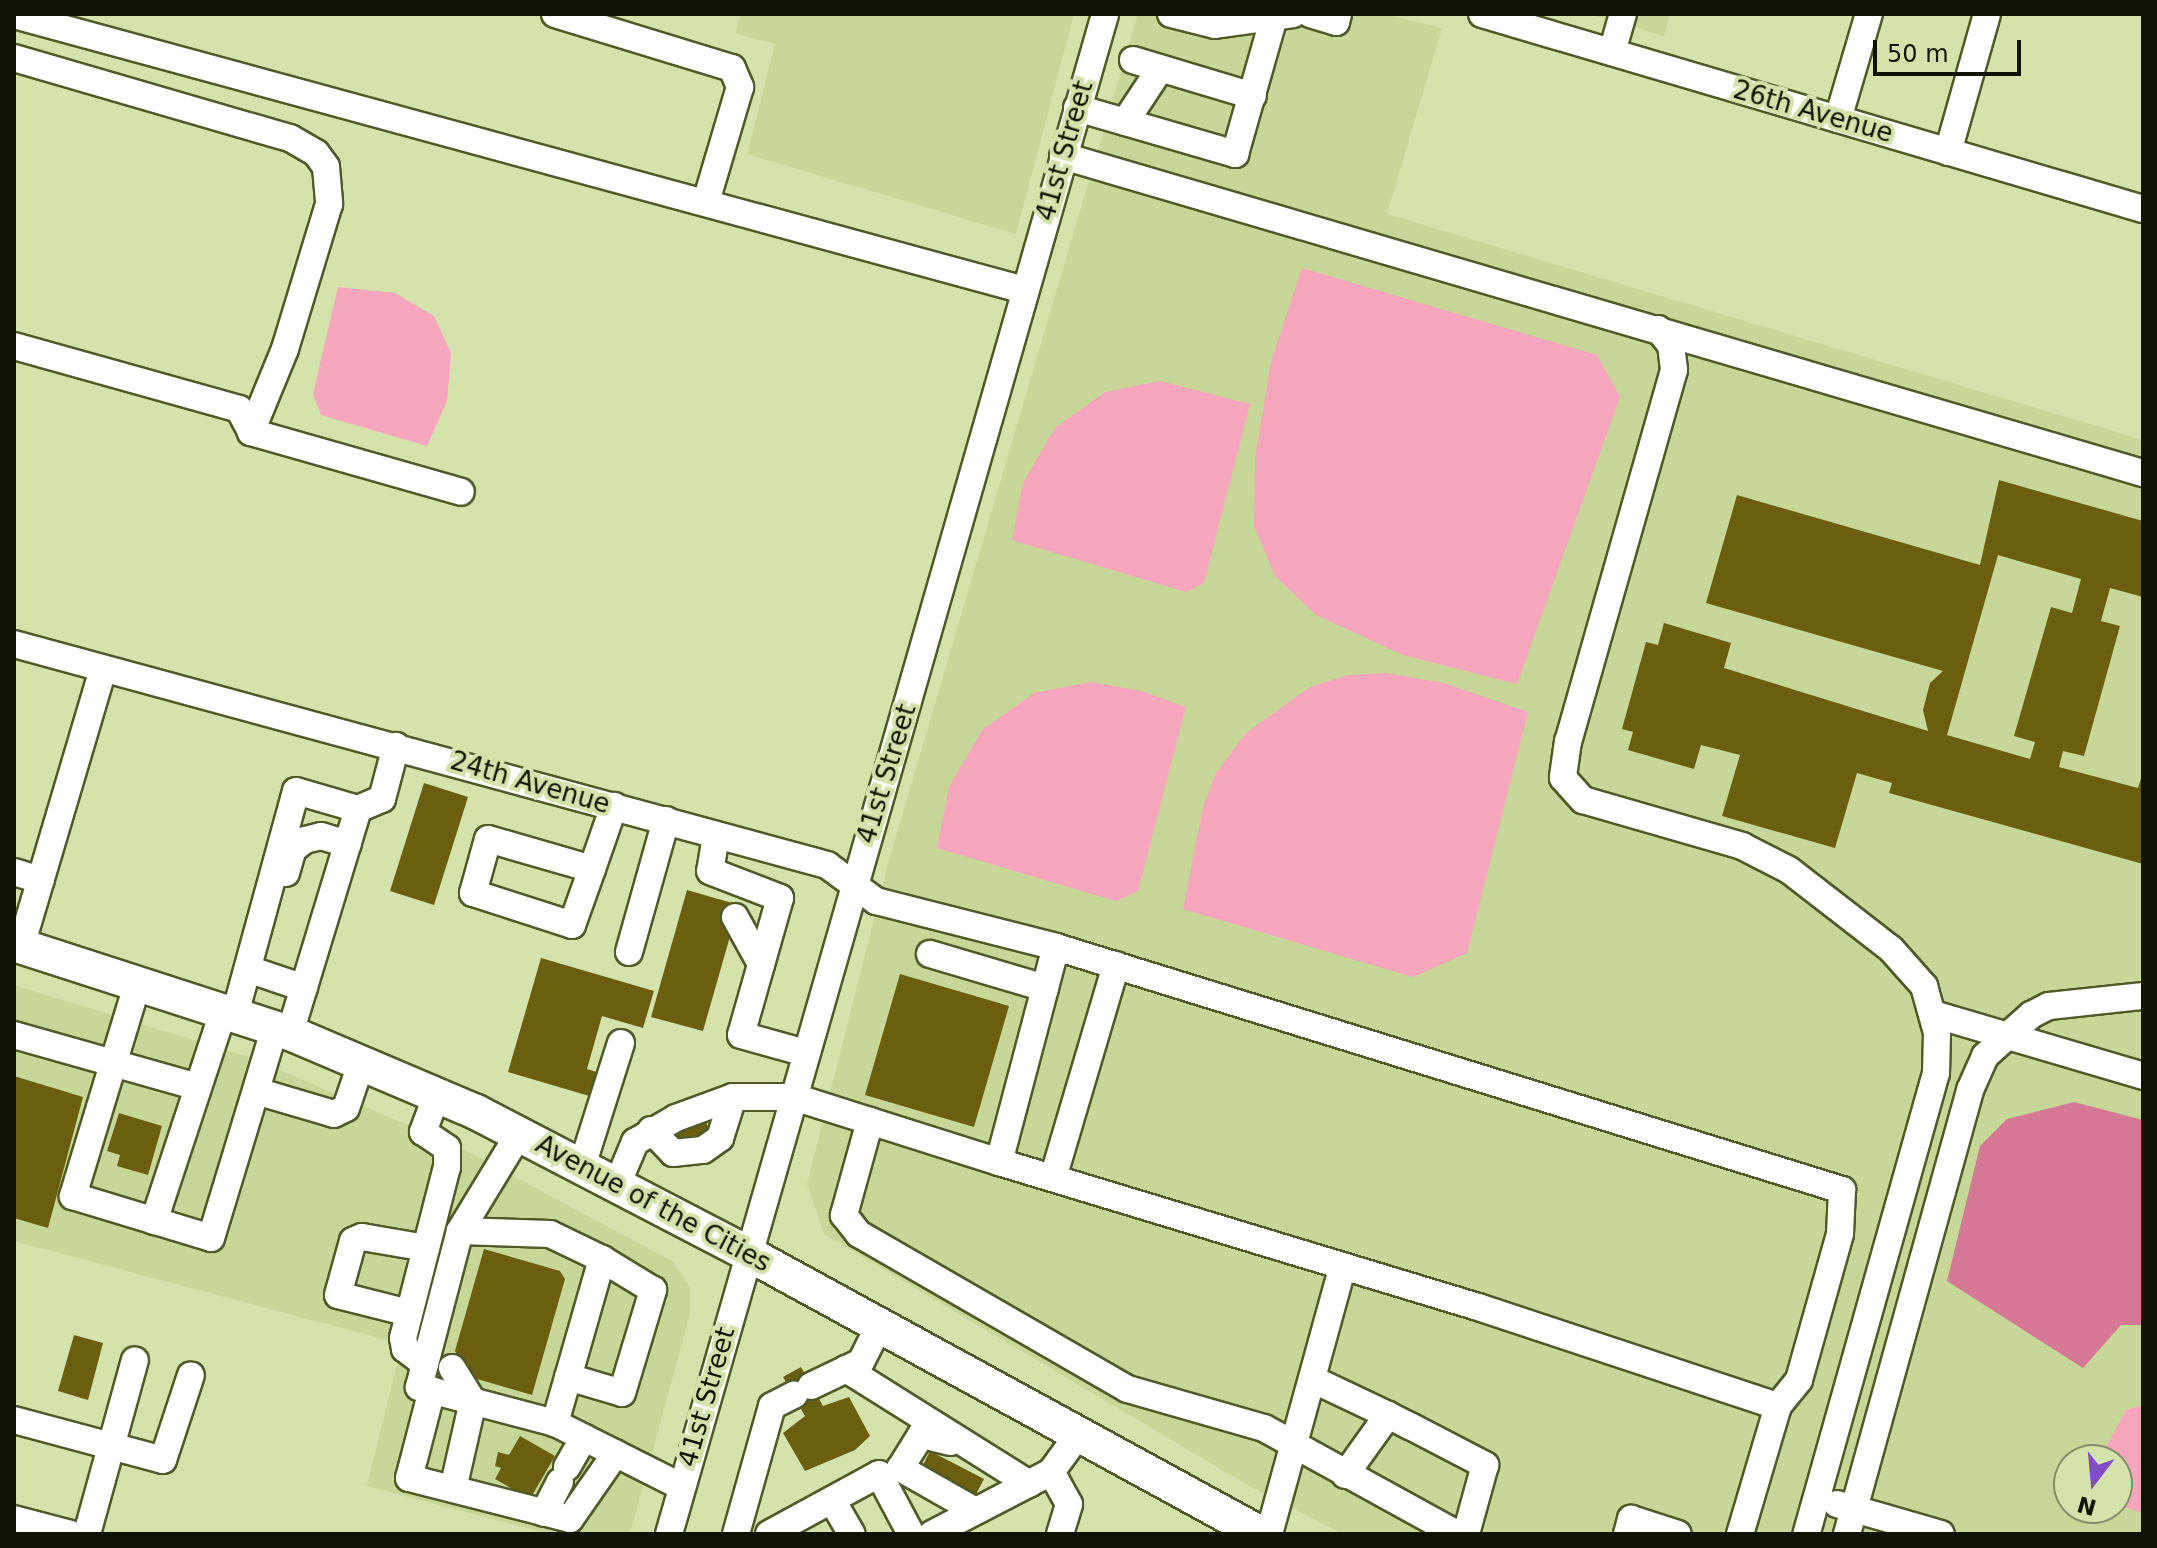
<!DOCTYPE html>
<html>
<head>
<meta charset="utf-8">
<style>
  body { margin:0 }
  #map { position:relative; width:2157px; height:1548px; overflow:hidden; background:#d4e2ab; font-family:"DejaVu Sans",sans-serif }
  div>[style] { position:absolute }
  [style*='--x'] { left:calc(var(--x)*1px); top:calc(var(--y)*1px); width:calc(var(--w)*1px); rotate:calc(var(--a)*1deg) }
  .built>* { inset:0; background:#c6d797 }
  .green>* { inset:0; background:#f7a6be }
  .forest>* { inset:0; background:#d47896 }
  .building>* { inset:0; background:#6b5f0f }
  .roads { filter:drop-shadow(2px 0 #4f5a27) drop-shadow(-2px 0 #4f5a27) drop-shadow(0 2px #4f5a27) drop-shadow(0 -2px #4f5a27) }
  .minor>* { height:26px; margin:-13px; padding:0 13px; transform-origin:13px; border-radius:13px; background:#fff }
  .major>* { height:34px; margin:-17px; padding:0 17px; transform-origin:17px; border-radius:17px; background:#fff }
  span { translate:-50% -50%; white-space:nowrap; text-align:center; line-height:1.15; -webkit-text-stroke:8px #d4e2ab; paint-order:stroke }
  .street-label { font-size:26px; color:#0f1301 }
  .frame { position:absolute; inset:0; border:16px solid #0f1301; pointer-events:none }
  .north { position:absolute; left:2053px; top:1444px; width:80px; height:80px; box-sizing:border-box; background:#d4e2ab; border:2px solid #858f67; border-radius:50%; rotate:196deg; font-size:22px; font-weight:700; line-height:32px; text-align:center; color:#0f1301 }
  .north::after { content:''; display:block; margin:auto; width:28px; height:36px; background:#804dc4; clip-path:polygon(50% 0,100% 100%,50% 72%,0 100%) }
  .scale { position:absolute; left:1873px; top:40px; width:148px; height:36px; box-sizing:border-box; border:4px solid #0f1301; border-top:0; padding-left:10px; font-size:24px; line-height:28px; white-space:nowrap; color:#0f1301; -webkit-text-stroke:6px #d4e2ab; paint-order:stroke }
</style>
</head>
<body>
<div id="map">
  <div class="built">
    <i style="clip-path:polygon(741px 14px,1074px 14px,1016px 234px,747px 154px,775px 44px,735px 33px)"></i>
    <i style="clip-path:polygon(evenodd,1138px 14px,1385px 14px,1442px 28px,1387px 214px,2143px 440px,2143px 1534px,1343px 1534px,1251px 1487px,824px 1234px,807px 1184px,887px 867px,1138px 14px,2069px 1460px,2117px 1460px,2117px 1508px,2069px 1508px,2069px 1460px)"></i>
    <i style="clip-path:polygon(1588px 14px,1670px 14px,1664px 36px)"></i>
    <i style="clip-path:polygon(14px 985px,252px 1058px,461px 1148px,672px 1261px,690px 1287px,690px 1314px,630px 1534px,549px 1534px,367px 1486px,402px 1344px,14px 1241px)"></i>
  </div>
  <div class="green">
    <i style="clip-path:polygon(1302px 268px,1597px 355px,1620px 397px,1517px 684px,1403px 655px,1316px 615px,1275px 576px,1254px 526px,1255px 458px,1271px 362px)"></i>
    <i style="clip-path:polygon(338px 287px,395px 293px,434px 316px,451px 353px,447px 401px,427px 446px,321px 415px,313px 394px)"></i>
    <i style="clip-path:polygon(1160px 381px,1250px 404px,1204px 583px,1186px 592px,1012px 540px,1023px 483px,1055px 428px,1105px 392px)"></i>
    <i style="clip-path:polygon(1387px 673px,1444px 683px,1528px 712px,1467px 953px,1413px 977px,1183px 909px,1203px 807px,1216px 773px,1246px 733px,1310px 687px,1348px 675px)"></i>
    <i style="clip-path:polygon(1091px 682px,1141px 691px,1186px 707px,1138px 891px,1116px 901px,937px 848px,949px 787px,982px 730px,1034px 693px)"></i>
    <i style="clip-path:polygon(2143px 1405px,2143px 1513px,2117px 1505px,2117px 1460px,2099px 1460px,2126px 1410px)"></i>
  </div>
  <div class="forest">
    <i style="clip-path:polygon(2074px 1102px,2143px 1120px,2143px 1325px,2121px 1325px,2083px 1368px,1947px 1281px,1980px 1146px,2007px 1119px)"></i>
  </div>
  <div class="building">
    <i style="clip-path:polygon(evenodd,1999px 480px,2143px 521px,2143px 597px,2110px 588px,2101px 621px,2120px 626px,2084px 756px,2063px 751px,2059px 767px,2138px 788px,2143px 772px,2143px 864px,1889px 793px,1892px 783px,1857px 773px,1835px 848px,1722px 816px,1740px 755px,1701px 745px,1694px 769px,1628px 750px,1633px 732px,1622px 729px,1646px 642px,1658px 645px,1664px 623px,1731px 643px,1724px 668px,1928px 731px,1923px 710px,1930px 683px,1943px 671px,1706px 603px,1737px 495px,1980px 565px,1999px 480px,1998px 555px,2081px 579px,2072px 613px,2051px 607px,2014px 736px,2035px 742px,2030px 759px,1947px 735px,1998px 555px)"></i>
    <i style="clip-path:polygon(424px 783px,468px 797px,434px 905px,390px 891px)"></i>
    <i style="clip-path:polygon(687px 890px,739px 905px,703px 1031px,651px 1017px)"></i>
    <i style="clip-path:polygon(541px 958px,654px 991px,643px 1028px,602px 1016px,587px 1069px,603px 1074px,596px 1098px,508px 1072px)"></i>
    <i style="clip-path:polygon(900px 974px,1009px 1006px,974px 1127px,865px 1095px)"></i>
    <i style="clip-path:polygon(14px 1076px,83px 1097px,48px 1228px,14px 1218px)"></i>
    <i style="clip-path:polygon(119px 1113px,162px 1126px,148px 1175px,117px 1166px,120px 1155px,107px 1151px)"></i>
    <i style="clip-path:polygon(703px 1116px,712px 1135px,683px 1149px,673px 1130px)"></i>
    <i style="clip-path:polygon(484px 1249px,560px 1271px,565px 1279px,532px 1395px,470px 1377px,455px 1351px)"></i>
    <i style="clip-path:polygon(74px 1335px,103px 1343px,88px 1400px,58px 1391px)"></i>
    <i style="clip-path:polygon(801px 1367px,823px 1406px,849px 1397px,870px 1436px,855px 1450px,805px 1471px,783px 1433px,805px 1416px,783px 1377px)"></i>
    <i style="clip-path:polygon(520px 1436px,555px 1456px,530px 1499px,495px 1479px,501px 1468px,495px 1466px,498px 1452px,509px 1455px)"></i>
    <i style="clip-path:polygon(930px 1451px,984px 1479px,972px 1502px,918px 1475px)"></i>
  </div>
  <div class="roads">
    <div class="minor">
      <i style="--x:555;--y:14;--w:185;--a:17"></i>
      <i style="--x:732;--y:68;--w:21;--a:67"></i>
      <i style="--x:740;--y:87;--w:120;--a:106.5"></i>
      <i style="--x:1171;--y:14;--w:45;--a:14"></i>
      <i style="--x:1215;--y:25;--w:79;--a:-8"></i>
      <i style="--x:1310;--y:14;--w:27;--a:17"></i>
      <i style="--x:1336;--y:22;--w:8;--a:-76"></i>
      <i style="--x:1482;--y:14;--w:689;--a:16.44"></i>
      <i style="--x:14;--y:15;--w:1047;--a:15.23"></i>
      <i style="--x:1612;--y:52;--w:40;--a:-74"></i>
      <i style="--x:14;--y:58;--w:287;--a:16.2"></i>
      <i style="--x:290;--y:138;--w:30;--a:30"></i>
      <i style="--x:316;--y:153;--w:17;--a:54"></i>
      <i style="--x:326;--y:167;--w:37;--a:85"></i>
      <i style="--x:329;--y:204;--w:152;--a:106.9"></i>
      <i style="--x:285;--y:349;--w:90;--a:112.3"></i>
      <i style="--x:1133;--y:60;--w:125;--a:16.7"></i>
      <i style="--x:1077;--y:108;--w:165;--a:16.2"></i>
      <i style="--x:1235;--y:154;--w:146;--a:-74.1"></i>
      <i style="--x:1838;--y:119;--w:109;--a:-73.6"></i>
      <i style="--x:1125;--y:122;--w:64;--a:-56.6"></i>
      <i style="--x:1948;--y:152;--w:143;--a:-74.2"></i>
      <i style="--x:1063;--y:156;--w:1126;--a:16.36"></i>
      <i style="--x:1658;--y:329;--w:21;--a:51"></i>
      <i style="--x:1671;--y:345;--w:25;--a:83"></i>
      <i style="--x:1674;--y:370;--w:386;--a:105.9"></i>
      <i style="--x:1568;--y:741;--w:37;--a:98"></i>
      <i style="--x:1563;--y:778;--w:30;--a:48"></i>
      <i style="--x:1583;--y:800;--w:166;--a:16.1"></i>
      <i style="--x:1742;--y:846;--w:53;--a:27.1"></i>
      <i style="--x:1789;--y:870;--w:129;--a:37.8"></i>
      <i style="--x:1891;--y:949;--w:50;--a:48.3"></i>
      <i style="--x:1924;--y:986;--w:49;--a:74.5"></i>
      <i style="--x:1937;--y:1033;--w:40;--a:91.4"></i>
      <i style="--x:1936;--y:1073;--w:479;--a:105.7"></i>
      <i style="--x:14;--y:346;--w:234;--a:15.6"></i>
      <i style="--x:239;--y:409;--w:26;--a:62"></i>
      <i style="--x:251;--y:432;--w:218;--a:15.9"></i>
      <i style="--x:14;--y:644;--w:843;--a:15.21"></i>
      <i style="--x:827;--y:865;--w:61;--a:36.3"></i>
      <i style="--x:876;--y:901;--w:186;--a:14.3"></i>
      <i style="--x:1056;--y:947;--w:823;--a:17.18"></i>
      <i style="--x:1842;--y:1190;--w:44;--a:92.6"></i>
      <i style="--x:1840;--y:1234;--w:152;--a:105.7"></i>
      <i style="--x:1799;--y:1380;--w:33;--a:129"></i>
      <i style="--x:716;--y:835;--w:36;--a:99"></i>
      <i style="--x:710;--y:871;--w:75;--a:21.1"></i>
      <i style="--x:780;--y:898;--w:142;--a:105.9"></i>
      <i style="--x:741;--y:1035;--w:67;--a:15.5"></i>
      <i style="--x:592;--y:869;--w:108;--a:-163.9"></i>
      <i style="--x:488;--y:839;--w:56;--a:105.5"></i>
      <i style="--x:473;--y:893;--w:104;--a:17.9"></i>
      <i style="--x:572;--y:925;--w:59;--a:-70.3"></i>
      <i style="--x:592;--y:869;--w:67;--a:-70.8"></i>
      <i style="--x:14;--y:872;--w:28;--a:17"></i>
      <i style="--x:286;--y:873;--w:25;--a:-74"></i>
      <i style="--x:293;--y:849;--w:15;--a:-37"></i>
      <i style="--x:305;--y:840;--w:16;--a:-14"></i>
      <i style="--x:321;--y:836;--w:28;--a:17"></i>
      <i style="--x:735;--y:917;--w:54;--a:61"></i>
      <i style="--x:21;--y:946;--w:289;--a:-73.5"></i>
      <i style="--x:629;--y:952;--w:137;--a:-74.3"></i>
      <i style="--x:930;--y:954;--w:120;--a:16.5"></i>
      <i style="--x:248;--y:969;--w:59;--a:18.7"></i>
      <i style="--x:138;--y:982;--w:224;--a:106.9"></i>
      <i style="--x:73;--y:1196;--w:144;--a:16.9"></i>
      <i style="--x:211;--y:1238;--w:220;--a:-73.1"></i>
      <i style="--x:235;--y:1014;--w:231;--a:-74.7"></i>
      <i style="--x:296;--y:791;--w:65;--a:16.2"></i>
      <i style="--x:358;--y:809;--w:26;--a:-23"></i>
      <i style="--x:382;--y:799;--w:55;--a:-75.2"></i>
      <i style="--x:1933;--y:1014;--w:219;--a:16.4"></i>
      <i style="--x:290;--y:1033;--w:234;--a:-73.1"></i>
      <i style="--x:14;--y:1035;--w:191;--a:15.8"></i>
      <i style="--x:256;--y:1091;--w:81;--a:16.4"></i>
      <i style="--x:334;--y:1114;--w:13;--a:-27"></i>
      <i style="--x:346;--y:1108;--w:50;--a:-71.2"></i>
      <i style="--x:870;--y:1121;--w:135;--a:17.6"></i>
      <i style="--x:999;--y:1162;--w:222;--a:-75.2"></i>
      <i style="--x:651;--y:1130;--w:32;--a:46"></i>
      <i style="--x:673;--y:1153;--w:30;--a:-6"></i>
      <i style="--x:703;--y:1150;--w:21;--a:-35"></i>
      <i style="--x:720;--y:1138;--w:43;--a:-72.4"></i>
      <i style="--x:999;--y:1162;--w:500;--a:16.84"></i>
      <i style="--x:1478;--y:1307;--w:316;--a:18.3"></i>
      <i style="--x:1778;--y:1406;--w:134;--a:106.5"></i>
      <i style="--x:582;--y:1166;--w:129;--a:-72.4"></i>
      <i style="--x:1053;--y:1178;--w:222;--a:-73.5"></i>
      <i style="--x:617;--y:1185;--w:47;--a:-67.3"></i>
      <i style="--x:635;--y:1142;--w:48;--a:-30.3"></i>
      <i style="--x:676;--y:1118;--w:61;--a:-20.2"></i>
      <i style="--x:733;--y:1097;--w:61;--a:0"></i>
      <i style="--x:794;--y:1097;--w:80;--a:17.5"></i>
      <i style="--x:870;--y:1121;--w:98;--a:105.5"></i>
      <i style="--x:844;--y:1215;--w:24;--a:52"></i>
      <i style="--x:859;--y:1234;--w:310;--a:30"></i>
      <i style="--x:1128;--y:1389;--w:141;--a:16"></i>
      <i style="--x:1264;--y:1428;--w:220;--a:28.8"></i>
      <i style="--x:154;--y:1221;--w:223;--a:-71.7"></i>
      <i style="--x:460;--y:1231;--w:90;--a:1.9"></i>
      <i style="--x:550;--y:1234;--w:58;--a:25.7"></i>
      <i style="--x:602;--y:1259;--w:171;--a:106"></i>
      <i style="--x:555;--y:1423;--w:141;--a:-165.2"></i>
      <i style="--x:419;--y:1387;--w:161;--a:-75.3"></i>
      <i style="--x:460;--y:1231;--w:114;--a:-58.7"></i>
      <i style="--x:409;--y:1313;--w:73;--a:-165.8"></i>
      <i style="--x:338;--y:1295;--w:56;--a:-74.5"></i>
      <i style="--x:353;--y:1241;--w:10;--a:-24"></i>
      <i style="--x:362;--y:1237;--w:65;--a:9.8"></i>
      <i style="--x:425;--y:1364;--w:25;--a:-143"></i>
      <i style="--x:405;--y:1349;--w:11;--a:-100"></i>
      <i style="--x:403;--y:1338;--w:177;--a:-75.6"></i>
      <i style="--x:447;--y:1167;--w:19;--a:-90"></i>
      <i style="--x:447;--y:1148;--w:29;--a:-146"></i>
      <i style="--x:423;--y:1132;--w:40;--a:-69.8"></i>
      <i style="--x:452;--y:1368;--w:39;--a:58"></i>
      <i style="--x:473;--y:1401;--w:90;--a:102.8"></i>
      <i style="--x:846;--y:1369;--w:216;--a:32.1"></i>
      <i style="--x:568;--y:1377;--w:56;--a:16.5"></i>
      <i style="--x:622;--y:1393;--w:108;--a:-73.2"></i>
      <i style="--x:653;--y:1290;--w:60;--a:-148.7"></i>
      <i style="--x:1312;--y:1379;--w:84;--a:25.3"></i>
      <i style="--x:811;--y:1386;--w:55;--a:-25.6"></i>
      <i style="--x:861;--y:1362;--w:40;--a:-63.4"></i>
      <i style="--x:432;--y:1390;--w:91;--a:104.6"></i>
      <i style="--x:409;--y:1478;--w:166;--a:14.3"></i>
      <i style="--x:570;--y:1519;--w:80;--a:-55.1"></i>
      <i style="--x:14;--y:1420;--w:154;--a:15"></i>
      <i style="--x:163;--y:1460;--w:89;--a:-71.8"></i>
      <i style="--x:555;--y:1423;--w:142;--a:26.7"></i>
      <i style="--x:950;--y:1442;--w:30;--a:-166"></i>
      <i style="--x:921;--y:1435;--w:39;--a:122"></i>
      <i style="--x:900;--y:1468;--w:85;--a:29.6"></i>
      <i style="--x:567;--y:1467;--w:34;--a:-60"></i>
      <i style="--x:1345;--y:1475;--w:74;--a:-54.4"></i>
      <i style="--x:1388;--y:1415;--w:25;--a:27"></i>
      <i style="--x:1410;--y:1426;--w:85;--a:27.5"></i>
      <i style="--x:1485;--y:1465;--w:72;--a:105.4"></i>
      <i style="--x:832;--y:1500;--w:39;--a:60"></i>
      <i style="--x:1837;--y:1504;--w:108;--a:16.1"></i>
      <i style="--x:544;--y:1513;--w:35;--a:-63"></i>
      <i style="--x:14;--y:1519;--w:59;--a:14.7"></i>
      <i style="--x:87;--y:1534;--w:180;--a:-74.6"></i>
      <i style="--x:669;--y:1534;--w:1581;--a:-73.99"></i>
      <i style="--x:736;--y:1534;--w:133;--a:-74.3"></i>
      <i style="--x:772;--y:1406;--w:25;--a:-27"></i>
      <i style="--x:769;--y:1534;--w:125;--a:-28.6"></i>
      <i style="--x:879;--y:1474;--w:68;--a:61.9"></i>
      <i style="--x:932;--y:1534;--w:134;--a:-27.5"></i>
      <i style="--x:1060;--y:1534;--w:31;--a:-73"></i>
      <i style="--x:1069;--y:1504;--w:37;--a:-119"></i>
      <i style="--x:1051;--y:1472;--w:46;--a:-53.9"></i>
      <i style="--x:1269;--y:1534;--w:278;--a:-74.6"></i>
      <i style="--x:1627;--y:1534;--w:16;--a:-75"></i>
      <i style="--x:1631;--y:1519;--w:49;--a:17.7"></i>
      <i style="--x:1847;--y:1534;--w:461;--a:-74.5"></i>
      <i style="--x:1970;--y:1090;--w:37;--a:-66"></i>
      <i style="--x:1985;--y:1056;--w:62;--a:-41.7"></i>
      <i style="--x:2031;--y:1015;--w:20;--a:-27"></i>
      <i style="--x:2049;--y:1006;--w:95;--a:-6.1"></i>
    </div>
    <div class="major">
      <i style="--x:14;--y:944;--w:290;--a:17.9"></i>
      <i style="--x:290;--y:1033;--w:202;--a:23"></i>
      <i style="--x:476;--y:1112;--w:305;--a:27.5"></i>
      <i style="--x:747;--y:1253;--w:586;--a:28.67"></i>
    </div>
  </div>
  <div class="street-label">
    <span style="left:1813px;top:112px;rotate:16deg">26th Avenue</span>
    <span style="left:1065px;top:151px;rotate:-74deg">41st Street</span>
    <span style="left:887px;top:774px;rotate:-73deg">41st Street</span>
    <span style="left:530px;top:783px;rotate:16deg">24th Avenue</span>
    <span style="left:653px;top:1204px;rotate:28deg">Avenue of the Cities</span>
    <span style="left:707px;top:1397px;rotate:-74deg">41st Street</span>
  </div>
  <div class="frame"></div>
  <div class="north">N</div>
  <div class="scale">50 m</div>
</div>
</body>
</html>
